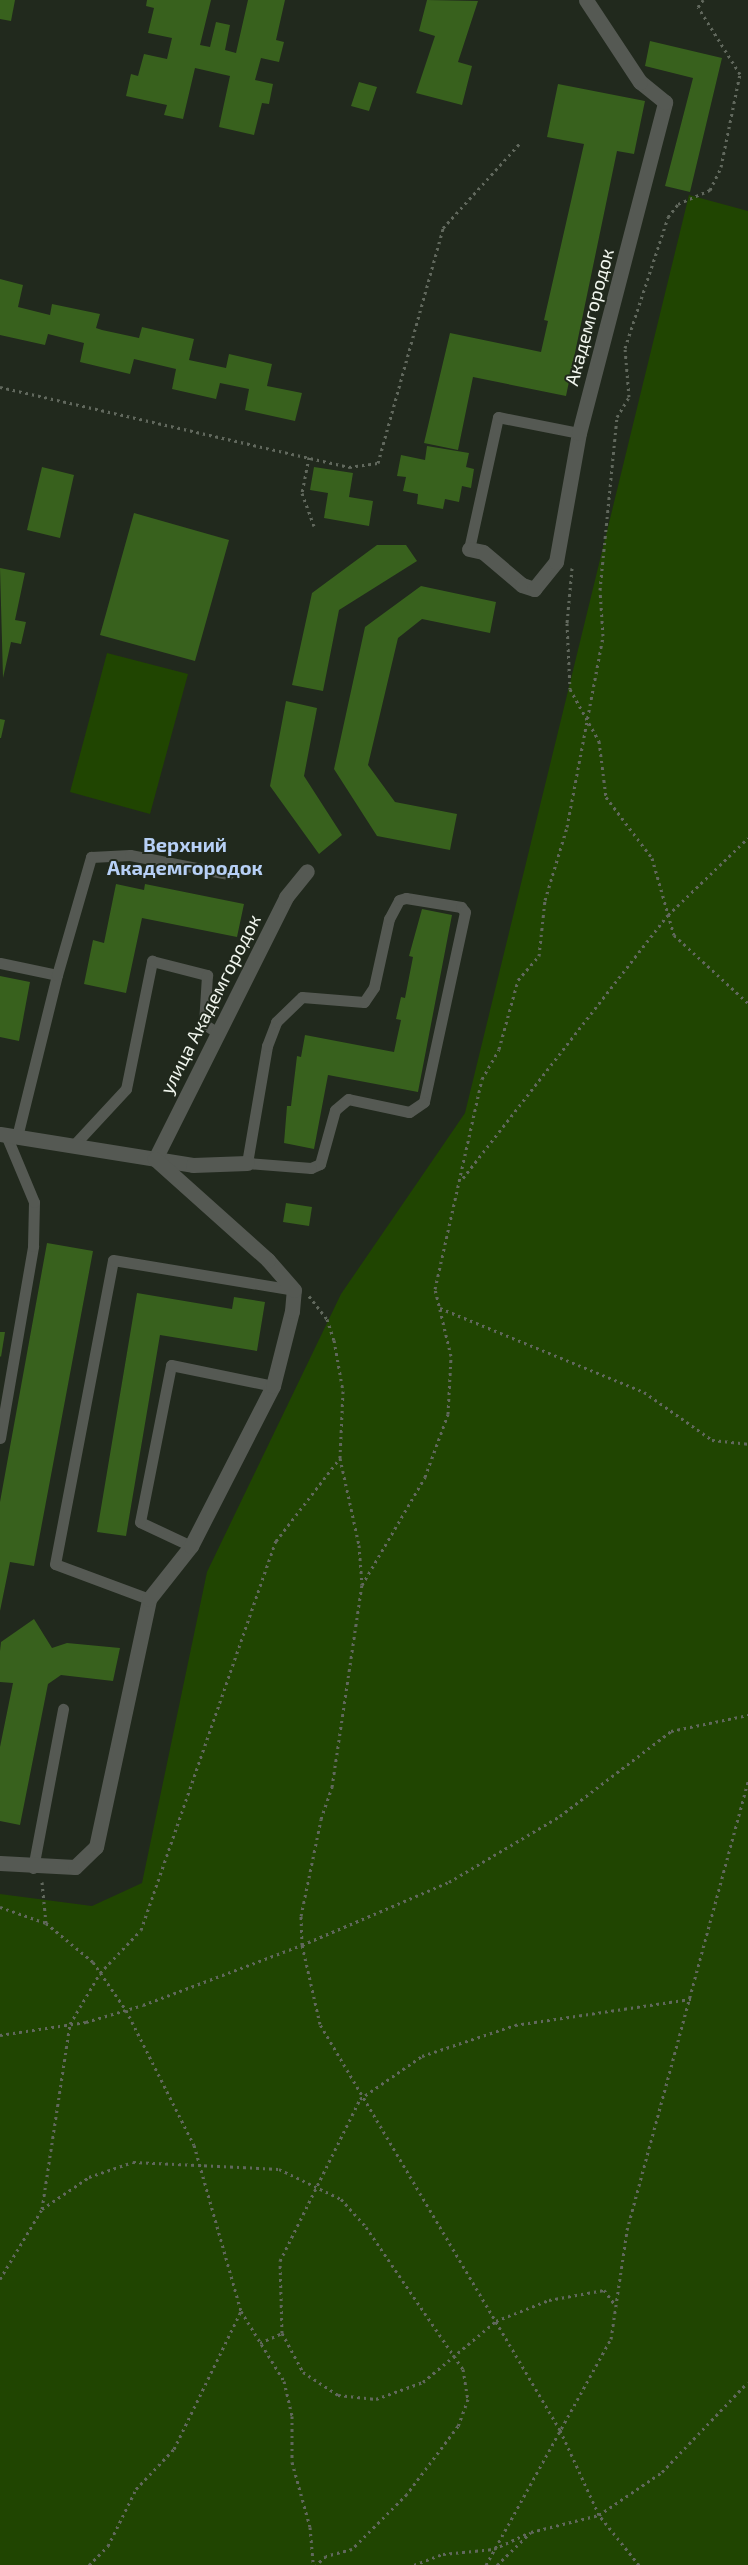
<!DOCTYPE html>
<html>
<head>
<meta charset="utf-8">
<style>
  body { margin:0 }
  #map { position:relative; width:748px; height:2565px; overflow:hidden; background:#21291d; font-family:"Exo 2",sans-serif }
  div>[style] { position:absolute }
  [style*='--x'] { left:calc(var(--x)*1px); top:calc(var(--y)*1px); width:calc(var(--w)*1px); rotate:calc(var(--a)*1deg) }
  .green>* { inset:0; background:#204501 }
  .building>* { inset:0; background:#38611d }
  .path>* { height:3px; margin-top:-1.5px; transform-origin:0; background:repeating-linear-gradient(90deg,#61685d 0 2.5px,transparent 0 6.5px) }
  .lane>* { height:11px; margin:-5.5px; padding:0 5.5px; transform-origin:5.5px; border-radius:5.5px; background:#555953 }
  .street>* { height:15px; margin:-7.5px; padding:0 7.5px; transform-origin:7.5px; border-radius:7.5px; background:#555953 }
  span { translate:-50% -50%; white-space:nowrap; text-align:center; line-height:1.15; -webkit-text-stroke:4px #21291d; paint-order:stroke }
  .street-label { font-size:19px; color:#f1f6ee }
  .neighbourhood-label { font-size:20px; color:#b7d0f6; font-weight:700 }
</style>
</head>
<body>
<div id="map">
  <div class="green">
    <i style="clip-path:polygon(689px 195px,748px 211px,748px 2565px,0 2565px,0 1894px,92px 1906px,142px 1883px,207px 1572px,341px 1294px,465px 1113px)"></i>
    <i style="clip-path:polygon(107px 653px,188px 674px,150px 814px,70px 792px)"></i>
  </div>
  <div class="building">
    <i style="clip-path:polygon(0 0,15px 0,11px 21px,0 19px)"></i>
    <i style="clip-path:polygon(147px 0,211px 0,200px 45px,210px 47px,216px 22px,230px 25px,225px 50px,236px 53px,248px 0,285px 0,276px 40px,284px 42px,279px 62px,261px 58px,255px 80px,273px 84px,269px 104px,262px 103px,254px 135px,219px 127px,230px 76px,195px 68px,183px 119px,164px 115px,167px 105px,126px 96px,131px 74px,138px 76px,144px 54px,167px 59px,172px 38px,148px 33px,154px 8px,146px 6px)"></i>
    <i style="clip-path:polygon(427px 0,478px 1px,458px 62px,472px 66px,462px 105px,416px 93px,435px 36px,419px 31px)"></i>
    <i style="clip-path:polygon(650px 41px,722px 58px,690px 192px,665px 186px,693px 78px,645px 66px)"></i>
    <i style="clip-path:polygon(359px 82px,377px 87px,369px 111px,351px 106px)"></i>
    <i style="clip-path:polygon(558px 84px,645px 101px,634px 154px,617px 151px,566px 396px,473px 377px,458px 450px,424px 443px,450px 333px,541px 352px,548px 321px,544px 320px,584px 144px,547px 137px)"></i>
    <i style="clip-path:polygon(0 279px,23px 285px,18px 307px,50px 315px,52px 304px,100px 314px,96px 328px,102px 330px,139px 338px,142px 327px,194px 339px,189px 360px,226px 368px,229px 354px,272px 364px,267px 386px,302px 393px,295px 421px,245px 410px,249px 389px,220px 383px,216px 399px,172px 389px,176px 369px,134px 359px,130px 374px,80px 362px,84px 343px,48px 334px,45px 345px,0 335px)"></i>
    <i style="clip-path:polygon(427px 446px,469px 453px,466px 467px,474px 469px,471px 488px,462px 486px,459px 502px,445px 499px,443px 509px,417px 504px,418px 494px,403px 491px,406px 477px,397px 476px,401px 455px,425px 460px)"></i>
    <i style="clip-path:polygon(42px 467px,74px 475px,60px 538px,27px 530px)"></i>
    <i style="clip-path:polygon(314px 467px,353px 473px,349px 497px,373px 501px,369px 526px,324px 518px,328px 493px,310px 490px)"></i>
    <i style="clip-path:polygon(134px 513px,229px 540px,195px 661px,100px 635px)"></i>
    <i style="clip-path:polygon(377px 545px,406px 545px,417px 561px,339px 610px,323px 691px,292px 685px,312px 593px)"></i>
    <i style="clip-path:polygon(0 568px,25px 573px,15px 620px,26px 622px,21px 644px,11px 642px,3px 678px)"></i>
    <i style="clip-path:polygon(421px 586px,496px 602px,490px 633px,422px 619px,398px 638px,368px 765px,395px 802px,457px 814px,450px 850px,377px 836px,334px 769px,365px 627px)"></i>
    <i style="clip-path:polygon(286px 701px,317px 708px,304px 776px,342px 835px,319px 854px,270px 786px)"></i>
    <i style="clip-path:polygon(0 719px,5px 720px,1px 738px,0 738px)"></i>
    <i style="clip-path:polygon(116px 884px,144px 890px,145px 884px,244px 904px,237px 937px,142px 918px,126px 993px,84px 984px,93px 940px,104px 943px)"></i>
    <i style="clip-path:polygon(422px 909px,452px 915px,418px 1092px,328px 1075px,314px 1149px,284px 1143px,287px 1106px,291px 1106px,297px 1056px,301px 1057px,305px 1035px,394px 1052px,401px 1020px,396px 1019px,401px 997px,405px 998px,413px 957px,409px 956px)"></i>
    <i style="clip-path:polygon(0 976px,30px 982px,19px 1041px,0 1037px)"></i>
    <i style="clip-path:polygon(286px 1203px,312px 1207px,309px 1226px,283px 1222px)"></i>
    <i style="clip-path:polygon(47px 1243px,93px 1251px,34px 1566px,10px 1562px,0 1611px,0 1502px)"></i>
    <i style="clip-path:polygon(137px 1293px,232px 1309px,234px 1297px,265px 1302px,257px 1351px,160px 1335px,126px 1536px,97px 1532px)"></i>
    <i style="clip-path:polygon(0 1332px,5px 1332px,1px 1357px,0 1356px)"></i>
    <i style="clip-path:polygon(34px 1619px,52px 1648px,67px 1643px,120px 1648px,113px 1681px,61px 1675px,48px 1684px,20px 1825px,0 1821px,0 1747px,13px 1683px,0 1682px,0 1651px,1px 1642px)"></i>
  </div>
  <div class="path">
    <i style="--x:0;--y:387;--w:358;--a:12.9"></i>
    <i style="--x:349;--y:467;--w:29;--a:-8"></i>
    <i style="--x:378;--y:463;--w:244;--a:-74.5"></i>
    <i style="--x:443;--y:228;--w:115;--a:-47.8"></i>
    <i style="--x:309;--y:457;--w:37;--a:101"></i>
    <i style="--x:302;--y:493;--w:35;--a:70"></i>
    <i style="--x:572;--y:568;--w:55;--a:95.2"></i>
    <i style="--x:567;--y:623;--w:66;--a:87.4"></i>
    <i style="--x:570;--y:689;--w:60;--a:60.9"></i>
    <i style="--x:599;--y:741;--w:56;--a:82.9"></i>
    <i style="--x:606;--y:797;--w:76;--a:53"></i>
    <i style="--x:652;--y:858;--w:80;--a:74.1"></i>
    <i style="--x:674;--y:935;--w:100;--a:42.6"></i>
    <i style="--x:463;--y:1178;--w:333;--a:-52.1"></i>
    <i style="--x:668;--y:915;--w:111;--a:-43.9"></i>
    <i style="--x:309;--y:1296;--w:29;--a:52"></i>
    <i style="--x:327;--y:1319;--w:22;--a:72"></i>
    <i style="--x:334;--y:1340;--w:52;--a:80"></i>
    <i style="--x:343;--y:1391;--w:67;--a:92.6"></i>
    <i style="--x:340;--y:1458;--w:89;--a:77.7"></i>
    <i style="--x:359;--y:1545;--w:40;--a:85.7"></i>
    <i style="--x:440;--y:1308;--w:221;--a:22.4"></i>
    <i style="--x:644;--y:1392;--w:83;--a:35.2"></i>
    <i style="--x:712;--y:1440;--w:36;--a:6"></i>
    <i style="--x:42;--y:1882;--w:41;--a:84.4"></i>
    <i style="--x:46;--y:1923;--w:61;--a:39.7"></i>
    <i style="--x:93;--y:1962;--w:58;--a:55.5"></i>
    <i style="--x:126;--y:2010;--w:151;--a:63.3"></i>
    <i style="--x:194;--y:2145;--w:173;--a:74.2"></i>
    <i style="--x:241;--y:2311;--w:82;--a:58.4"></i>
    <i style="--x:284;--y:2381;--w:36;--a:77"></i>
    <i style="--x:292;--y:2416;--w:46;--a:90"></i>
    <i style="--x:292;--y:2462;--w:67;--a:74.5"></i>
    <i style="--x:310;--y:2527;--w:38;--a:85"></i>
    <i style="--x:0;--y:1907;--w:49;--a:19.2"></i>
    <i style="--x:0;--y:2035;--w:87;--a:-8.6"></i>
    <i style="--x:86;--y:2022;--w:59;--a:-16.6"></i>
    <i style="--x:143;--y:2005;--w:170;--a:-20.7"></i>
    <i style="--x:302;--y:1945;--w:160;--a:-23.2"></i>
    <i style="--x:449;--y:1882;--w:129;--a:-30.7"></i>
    <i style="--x:560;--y:1816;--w:140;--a:-37.4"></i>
    <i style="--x:671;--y:1731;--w:79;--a:-11.7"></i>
    <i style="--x:42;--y:2209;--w:187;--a:-81.4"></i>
    <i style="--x:70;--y:2024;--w:59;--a:-59.5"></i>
    <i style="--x:100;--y:1973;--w:59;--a:-46.4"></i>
    <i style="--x:141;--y:1930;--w:412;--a:-70.9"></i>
    <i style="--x:276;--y:1541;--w:105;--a:-52.4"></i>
    <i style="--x:0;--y:2279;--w:82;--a:-59"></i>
    <i style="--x:42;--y:2209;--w:57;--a:-34.2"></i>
    <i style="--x:89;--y:2177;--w:46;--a:-18.8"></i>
    <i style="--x:133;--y:2162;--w:146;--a:2.7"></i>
    <i style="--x:279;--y:2169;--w:69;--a:25.8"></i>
    <i style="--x:341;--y:2199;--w:38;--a:48"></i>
    <i style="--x:366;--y:2227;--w:172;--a:55.7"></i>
    <i style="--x:463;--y:2369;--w:30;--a:81"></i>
    <i style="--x:468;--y:2399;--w:29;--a:110"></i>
    <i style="--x:458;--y:2426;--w:85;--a:126.9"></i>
    <i style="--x:407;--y:2494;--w:78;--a:135"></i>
    <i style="--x:352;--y:2549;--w:27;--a:165"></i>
    <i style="--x:326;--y:2556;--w:13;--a:138"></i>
    <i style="--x:282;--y:2333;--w:44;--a:61.7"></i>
    <i style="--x:303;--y:2372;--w:42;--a:33.3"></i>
    <i style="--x:338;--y:2395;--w:38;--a:6"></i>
    <i style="--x:376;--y:2399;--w:50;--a:-19.9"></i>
    <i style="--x:423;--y:2382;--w:95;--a:-39.9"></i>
    <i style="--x:496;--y:2321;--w:57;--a:-21.6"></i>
    <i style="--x:549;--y:2300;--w:56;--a:-10.3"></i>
    <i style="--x:604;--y:2290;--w:20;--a:53"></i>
    <i style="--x:260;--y:2343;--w:24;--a:-24"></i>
    <i style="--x:282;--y:2333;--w:72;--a:-91.6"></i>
    <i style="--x:280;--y:2261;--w:181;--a:-63.7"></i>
    <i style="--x:360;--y:2099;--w:75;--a:-34.7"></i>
    <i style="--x:422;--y:2056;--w:98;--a:-18.4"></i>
    <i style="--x:515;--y:2025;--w:179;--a:-8.4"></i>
    <i style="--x:89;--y:2565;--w:27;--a:-45"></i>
    <i style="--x:108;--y:2546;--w:64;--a:-63.8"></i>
    <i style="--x:136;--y:2489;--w:55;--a:-46.5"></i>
    <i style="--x:174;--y:2449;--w:153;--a:-64.1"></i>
    <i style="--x:414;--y:2565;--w:31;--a:-21"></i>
    <i style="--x:443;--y:2554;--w:51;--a:-5.6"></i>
    <i style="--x:494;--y:2549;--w:38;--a:-25"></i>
    <i style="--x:486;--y:2565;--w:258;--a:-61.1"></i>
    <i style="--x:611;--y:2339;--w:110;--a:-81.6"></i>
    <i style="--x:627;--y:2230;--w:466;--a:-74.9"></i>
    <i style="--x:497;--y:2565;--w:47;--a:-44.1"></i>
    <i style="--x:531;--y:2532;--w:70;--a:-14"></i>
    <i style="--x:599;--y:2515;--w:76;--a:-34.3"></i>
    <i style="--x:662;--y:2472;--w:124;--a:-46.3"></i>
    <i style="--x:639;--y:2565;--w:64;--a:-128.7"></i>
    <i style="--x:599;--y:2515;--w:94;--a:-114.6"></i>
    <i style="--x:560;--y:2430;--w:472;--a:-120.6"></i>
    <i style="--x:320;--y:2024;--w:81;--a:-102.8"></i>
    <i style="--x:302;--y:1945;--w:29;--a:-92"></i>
    <i style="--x:301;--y:1916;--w:99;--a:-78.3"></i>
    <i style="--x:321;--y:1819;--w:34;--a:-71"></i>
    <i style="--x:332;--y:1787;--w:204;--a:-81.6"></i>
    <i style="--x:362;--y:1585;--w:125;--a:-59.7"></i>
    <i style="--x:425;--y:1477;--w:67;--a:-69.9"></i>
    <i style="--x:448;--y:1414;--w:58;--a:-87"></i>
    <i style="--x:451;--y:1356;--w:69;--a:-103.4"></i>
    <i style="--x:435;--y:1289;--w:215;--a:-77.4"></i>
    <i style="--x:482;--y:1079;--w:34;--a:-60"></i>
    <i style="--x:499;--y:1049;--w:72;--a:-74.6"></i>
    <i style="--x:518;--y:980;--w:32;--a:-49"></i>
    <i style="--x:539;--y:956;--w:56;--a:-83.9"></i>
    <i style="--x:545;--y:900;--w:76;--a:-73.2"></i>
    <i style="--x:567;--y:827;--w:194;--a:-79.3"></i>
    <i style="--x:603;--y:636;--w:46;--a:-93.7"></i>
    <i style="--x:600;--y:590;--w:174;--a:-84.4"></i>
    <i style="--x:617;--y:417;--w:23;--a:-59"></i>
    <i style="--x:629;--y:397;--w:49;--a:-94.7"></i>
    <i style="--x:625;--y:348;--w:138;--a:-71.8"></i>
    <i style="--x:668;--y:217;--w:16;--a:-52"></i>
    <i style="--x:678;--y:204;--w:35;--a:-24"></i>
    <i style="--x:710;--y:190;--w:25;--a:-64"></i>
    <i style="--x:721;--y:167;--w:95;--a:-78.5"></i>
    <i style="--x:740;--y:74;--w:79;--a:-122.1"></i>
    <i style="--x:698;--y:7;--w:9;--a:-54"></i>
  </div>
  <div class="lane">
    <i style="--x:469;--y:549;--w:135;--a:-77.6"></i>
    <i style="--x:498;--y:417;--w:83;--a:11.2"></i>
    <i style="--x:406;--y:898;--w:56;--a:9.3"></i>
    <i style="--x:461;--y:907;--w:6;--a:51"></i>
    <i style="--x:465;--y:912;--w:194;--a:102.2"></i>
    <i style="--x:424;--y:1102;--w:18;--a:146"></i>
    <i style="--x:409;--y:1112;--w:62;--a:-168"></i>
    <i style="--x:348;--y:1099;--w:17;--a:140"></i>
    <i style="--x:335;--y:1110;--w:56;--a:105.5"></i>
    <i style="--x:320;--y:1164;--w:10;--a:156"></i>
    <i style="--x:311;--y:1168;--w:64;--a:-175.5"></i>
    <i style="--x:247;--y:1163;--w:119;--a:-80.3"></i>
    <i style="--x:267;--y:1046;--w:26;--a:-69"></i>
    <i style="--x:276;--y:1022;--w:36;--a:-44"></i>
    <i style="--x:302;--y:997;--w:62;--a:4.6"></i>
    <i style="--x:364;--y:1002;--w:18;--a:-56"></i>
    <i style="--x:374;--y:987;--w:70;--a:-77.6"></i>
    <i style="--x:389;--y:919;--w:21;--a:-62"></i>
    <i style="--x:399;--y:900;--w:7;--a:-16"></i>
    <i style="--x:0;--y:963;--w:58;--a:11.9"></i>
    <i style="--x:57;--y:975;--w:167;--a:103.9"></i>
    <i style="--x:57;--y:975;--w:123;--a:-73.9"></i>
    <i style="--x:91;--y:857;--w:39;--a:-3"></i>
    <i style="--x:130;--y:855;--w:100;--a:11"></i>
    <i style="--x:73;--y:1146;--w:78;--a:-47.1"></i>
    <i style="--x:126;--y:1089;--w:131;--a:-78.5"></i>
    <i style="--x:152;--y:961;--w:57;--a:14.3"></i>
    <i style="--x:207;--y:975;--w:49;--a:93.5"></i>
    <i style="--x:204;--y:1024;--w:17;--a:33"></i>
    <i style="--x:0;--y:1438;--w:195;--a:-80.2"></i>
    <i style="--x:33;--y:1246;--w:44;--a:-88.7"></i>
    <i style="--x:34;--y:1202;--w:73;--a:-112.7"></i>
    <i style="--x:191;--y:1546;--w:56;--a:-154.8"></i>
    <i style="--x:140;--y:1522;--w:160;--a:-78.8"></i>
    <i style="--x:171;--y:1365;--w:104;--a:11.6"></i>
    <i style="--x:149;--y:1599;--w:100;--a:-159.6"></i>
    <i style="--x:55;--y:1564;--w:309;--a:-79.2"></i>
    <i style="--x:113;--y:1260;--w:183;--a:9.4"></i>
    <i style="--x:33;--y:1868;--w:162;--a:-79.3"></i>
  </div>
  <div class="street">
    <i style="--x:469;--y:549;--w:14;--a:12"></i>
    <i style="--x:483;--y:552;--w:51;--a:40.2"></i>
    <i style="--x:522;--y:585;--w:13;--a:18"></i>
    <i style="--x:534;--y:589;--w:35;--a:-51"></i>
    <i style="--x:556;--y:562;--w:131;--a:-79.9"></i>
    <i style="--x:579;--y:433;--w:342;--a:-75.4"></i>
    <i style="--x:665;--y:102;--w:32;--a:-141"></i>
    <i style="--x:640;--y:82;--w:98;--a:-123.4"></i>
    <i style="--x:0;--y:1134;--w:195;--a:9.1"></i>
    <i style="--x:193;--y:1165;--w:54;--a:-2.1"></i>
    <i style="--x:155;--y:1159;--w:293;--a:-63.4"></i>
    <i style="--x:286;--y:897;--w:33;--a:-51"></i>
    <i style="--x:0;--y:1863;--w:75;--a:3.1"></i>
    <i style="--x:75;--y:1867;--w:29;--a:-44"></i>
    <i style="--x:96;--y:1847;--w:254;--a:-77.9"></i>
    <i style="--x:149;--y:1599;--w:68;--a:-51.6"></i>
    <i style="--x:191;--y:1546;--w:180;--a:-62.9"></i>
    <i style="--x:273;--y:1386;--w:77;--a:-75.8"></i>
    <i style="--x:292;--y:1311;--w:21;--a:-85"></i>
    <i style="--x:294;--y:1290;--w:40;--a:-131"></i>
    <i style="--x:268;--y:1260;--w:152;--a:-138.2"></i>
  </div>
  <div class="street-label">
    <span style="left:589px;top:317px;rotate:-75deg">Академгородок</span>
    <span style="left:210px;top:1004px;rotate:-63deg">улица Академгородок</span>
  </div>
  <div class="neighbourhood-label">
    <span style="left:185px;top:856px">Верхний<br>Академгородок</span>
  </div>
</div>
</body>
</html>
